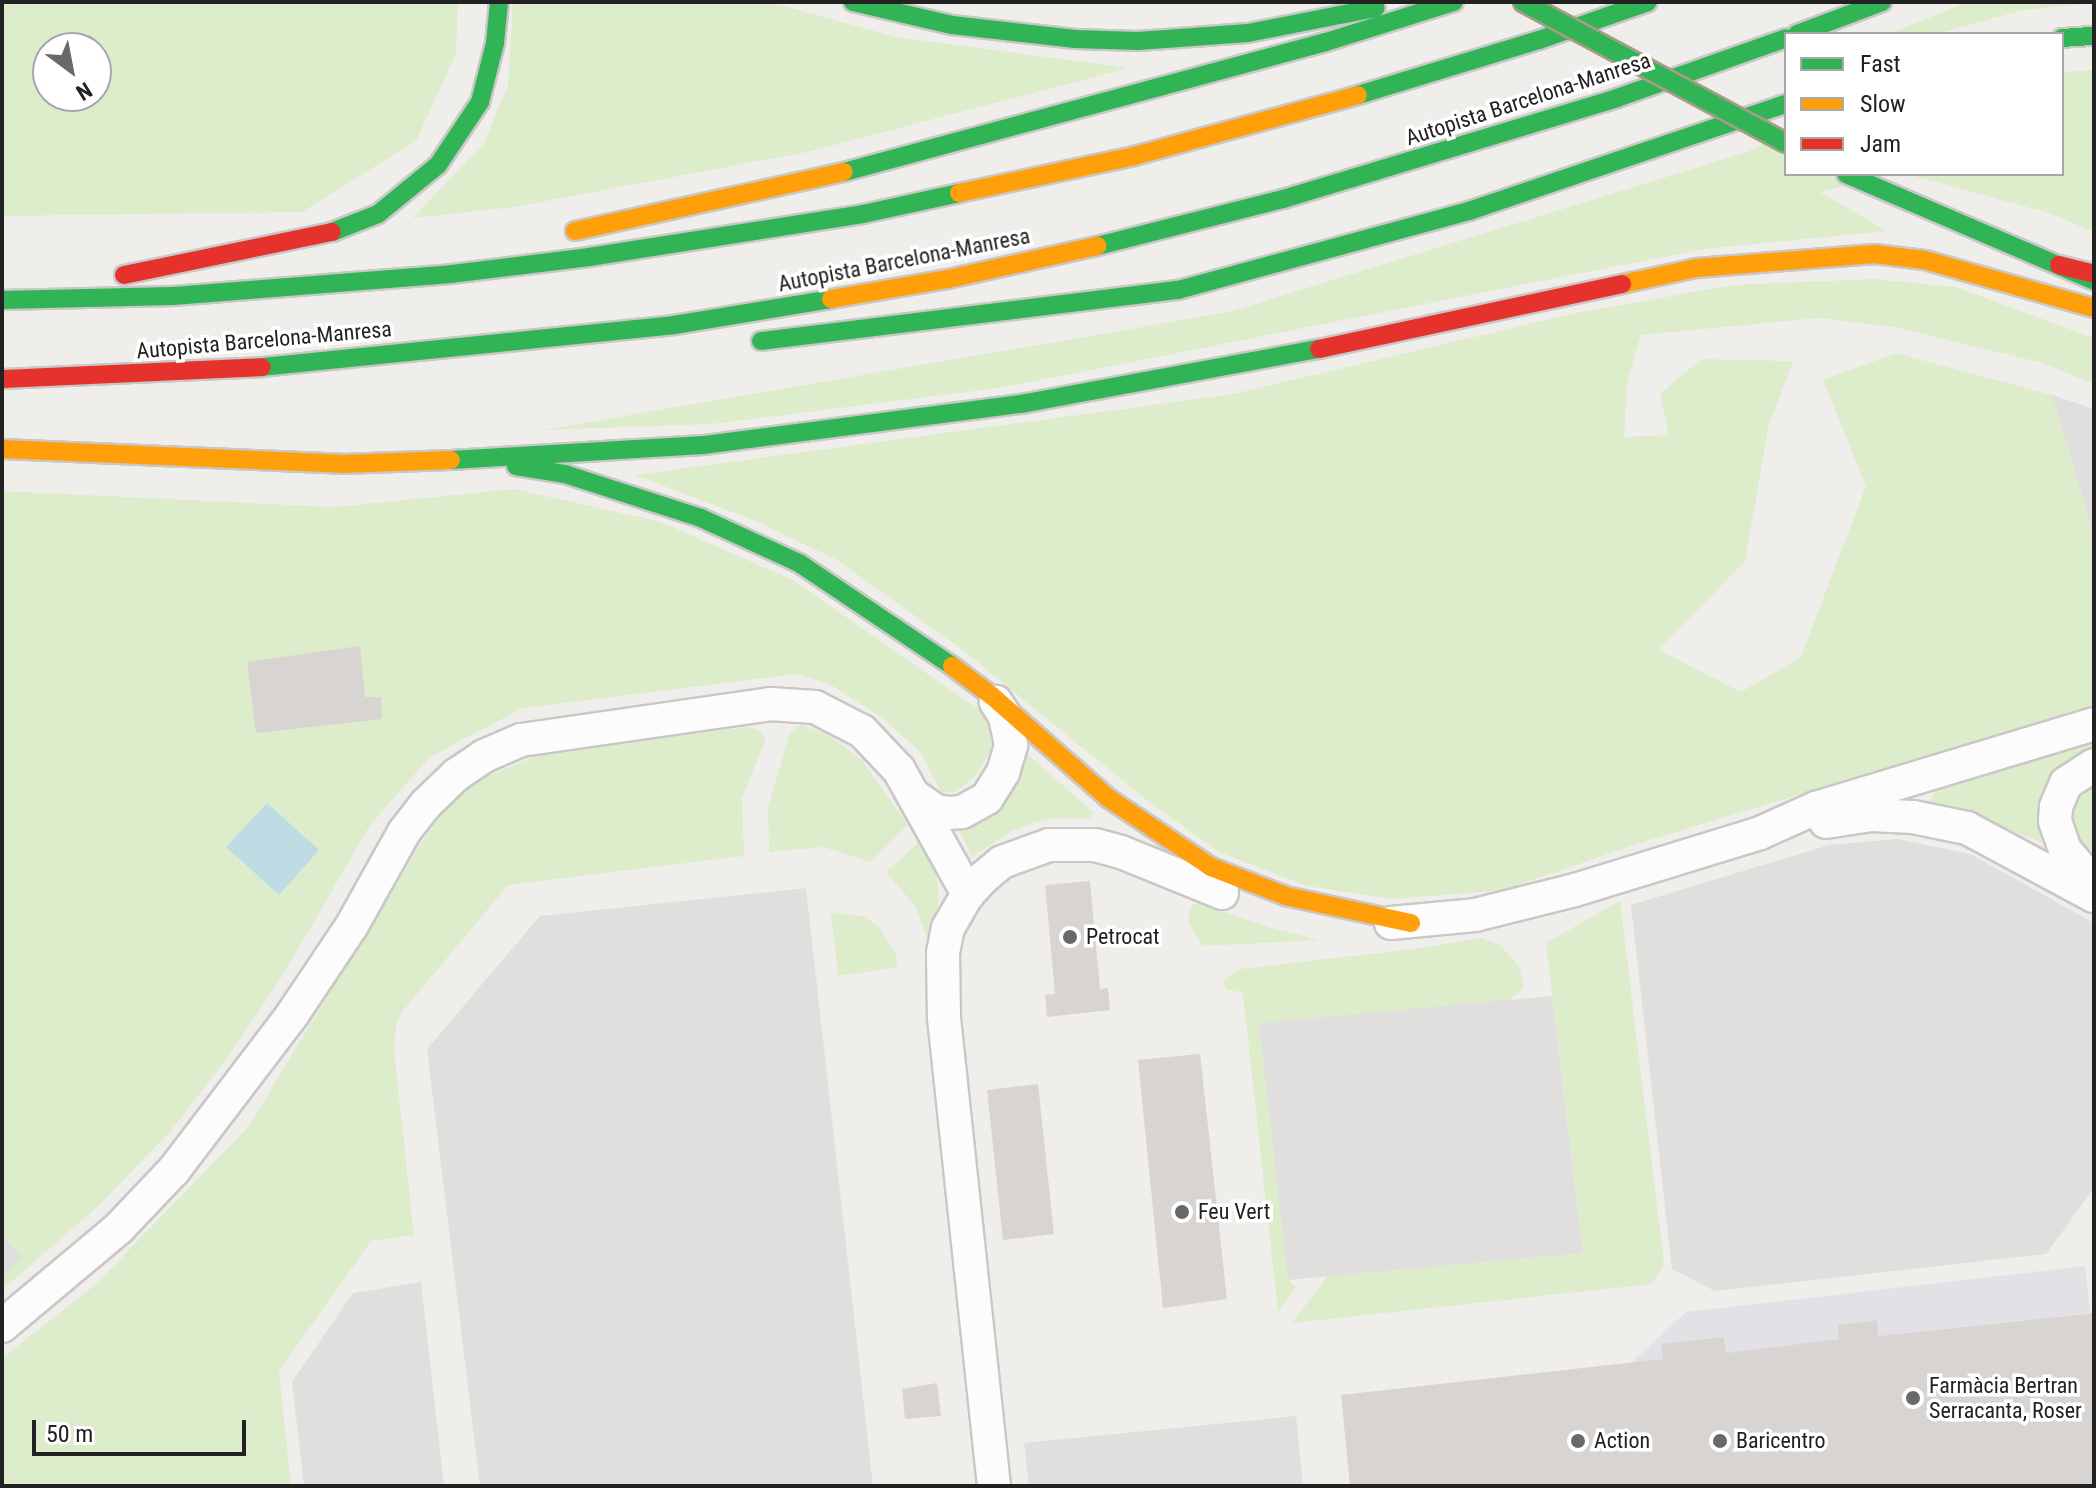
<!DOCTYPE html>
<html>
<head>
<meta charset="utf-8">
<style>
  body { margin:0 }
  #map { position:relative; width:2096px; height:1488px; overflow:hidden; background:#f0eeeb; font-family:"Roboto Condensed",sans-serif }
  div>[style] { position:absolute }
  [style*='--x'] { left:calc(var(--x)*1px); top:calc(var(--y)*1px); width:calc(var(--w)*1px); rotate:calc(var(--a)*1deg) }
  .grass>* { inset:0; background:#ddeccb }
  .parking>* { inset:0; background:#e0dfde }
  .plaza>* { inset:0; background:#e2e1e5 }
  .water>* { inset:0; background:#bfdbe3 }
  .building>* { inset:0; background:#d7d4d2 }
  .roads { filter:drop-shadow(2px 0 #c9c8c7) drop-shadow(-2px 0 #c9c8c7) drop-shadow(0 2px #c9c8c7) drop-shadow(0 -2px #c9c8c7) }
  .street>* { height:32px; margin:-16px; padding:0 16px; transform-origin:16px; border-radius:16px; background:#fdfcfc }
  .fast>* { height:18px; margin:-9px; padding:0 9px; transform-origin:9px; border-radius:9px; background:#30b455 }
  .slow>* { height:18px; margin:-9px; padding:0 9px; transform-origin:9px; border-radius:9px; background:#ff9f0a }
  .jam>* { height:18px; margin:-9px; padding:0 9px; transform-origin:9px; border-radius:9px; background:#e5322d }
  .bridges { filter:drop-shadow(2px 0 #a79c86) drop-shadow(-2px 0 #a79c86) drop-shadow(0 2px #a79c86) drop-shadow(0 -2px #a79c86) }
  .fast-bridge>* { height:18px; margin:-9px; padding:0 9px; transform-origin:9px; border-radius:9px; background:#30b455 }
  .dots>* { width:22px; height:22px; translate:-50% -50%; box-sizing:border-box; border:4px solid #fff; border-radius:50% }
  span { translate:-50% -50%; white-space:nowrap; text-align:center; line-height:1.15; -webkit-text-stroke:7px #fff; paint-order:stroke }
  .street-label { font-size:22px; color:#222 }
  .poi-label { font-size:22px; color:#222 }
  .left { translate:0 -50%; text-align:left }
  .frame { position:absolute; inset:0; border:4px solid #222; pointer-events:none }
  .legend { position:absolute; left:1784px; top:32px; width:280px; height:144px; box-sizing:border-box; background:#fff; border:2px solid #a7a7a7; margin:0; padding:10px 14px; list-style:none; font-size:24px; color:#222 }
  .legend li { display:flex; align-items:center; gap:16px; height:40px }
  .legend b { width:40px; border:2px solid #a7a7a7 }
  .north { position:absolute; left:32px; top:32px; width:80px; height:80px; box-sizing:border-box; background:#fff; border:2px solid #a7a7a7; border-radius:50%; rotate:148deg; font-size:22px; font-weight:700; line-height:32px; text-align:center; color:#222 }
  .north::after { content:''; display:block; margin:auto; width:28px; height:36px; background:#6a6968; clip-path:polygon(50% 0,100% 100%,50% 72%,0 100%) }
  .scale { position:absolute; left:32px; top:1420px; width:214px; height:36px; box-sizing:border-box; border:4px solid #222; border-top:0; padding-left:10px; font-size:24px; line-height:28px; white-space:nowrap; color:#222; -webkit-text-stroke:6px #fff; paint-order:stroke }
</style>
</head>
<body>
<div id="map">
  <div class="grass">
    <i style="clip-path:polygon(evenodd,2px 2px,458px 2px,456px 54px,416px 141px,302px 212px,2px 216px,2px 2px,48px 48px,96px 48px,96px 96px,48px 96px,48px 48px)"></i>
    <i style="clip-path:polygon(513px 2px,769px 2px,896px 37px,1129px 68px,807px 152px,514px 207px,413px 218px,484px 143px,508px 85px)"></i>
    <i style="clip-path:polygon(1027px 2px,1264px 2px,1253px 4px)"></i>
    <i style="clip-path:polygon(1969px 2px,2094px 2px,2094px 3px,2024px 10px,1935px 34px,1888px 34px)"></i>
    <i style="clip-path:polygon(2094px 70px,2094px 232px,2049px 213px,1907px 174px,2062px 174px,2062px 72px)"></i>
    <i style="clip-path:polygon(1786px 131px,1786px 174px,1892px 174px,1820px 192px,1887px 231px,1704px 249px,999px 388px,711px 424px,543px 430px,1229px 312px,1747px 152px)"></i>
    <i style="clip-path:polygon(1874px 279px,1955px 287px,2094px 338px,2094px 384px,2042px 363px,1896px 327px,1818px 318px,1641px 335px,1627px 382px,1624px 437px,1669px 435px,1660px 394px,1701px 359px,1793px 361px,1769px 424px,1745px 561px,1659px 650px,1741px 692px,1801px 657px,1866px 486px,1823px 380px,1896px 353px,2052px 395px,2094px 536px,2094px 705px,1643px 842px,1503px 890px,1394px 899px,1307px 886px,1219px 852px,1148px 801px,960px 648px,837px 560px,756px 521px,635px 475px,1233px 394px,1571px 314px,1733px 285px)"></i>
    <i style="clip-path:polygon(evenodd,514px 489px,661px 522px,793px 580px,992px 719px,991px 750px,978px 773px,956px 792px,941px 792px,921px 753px,883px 718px,831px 685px,799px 674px,523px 708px,430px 757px,370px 825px,283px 975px,228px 1057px,170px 1132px,95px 1209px,2px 1290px,2px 491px,334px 507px,514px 489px,227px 848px,319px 850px,279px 894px,227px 848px)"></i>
    <i style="clip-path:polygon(800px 725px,826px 733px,861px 759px,908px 825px,871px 862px,823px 847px,769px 852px,768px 807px,790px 732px)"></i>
    <i style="clip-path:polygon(747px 727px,758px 729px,766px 738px,742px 798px,744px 856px,508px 885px,402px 1012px,396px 1025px,394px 1051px,414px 1235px,371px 1241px,279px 1371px,291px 1486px,2px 1486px,2px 1358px,95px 1285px,248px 1127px,417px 849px,438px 819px,461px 794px,488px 776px,543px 753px)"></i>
    <i style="clip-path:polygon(2094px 741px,2094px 752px,2059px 770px,2046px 789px,2041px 842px,1970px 815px,1932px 806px,1930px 801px,1936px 790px)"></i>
    <i style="clip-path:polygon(1024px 751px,1093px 812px,1090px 819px,1054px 818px,1033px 823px,1011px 831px,972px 857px,957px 825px)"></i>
    <i style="clip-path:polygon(2094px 785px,2094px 863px,2079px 843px,2072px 816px,2082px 792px)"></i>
    <i style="clip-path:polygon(919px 842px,934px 868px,938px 885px,938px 908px,929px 943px,915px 906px,886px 872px)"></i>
    <i style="clip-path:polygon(1620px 901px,1664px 1264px,1652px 1284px,1292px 1323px,1328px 1276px,1583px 1253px,1546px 943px)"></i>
    <i style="clip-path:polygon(1199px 903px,1275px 929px,1320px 940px,1202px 946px,1188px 920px,1191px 906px)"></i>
    <i style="clip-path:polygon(831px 912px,865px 917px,880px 928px,896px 954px,898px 967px,838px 976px)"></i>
    <i style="clip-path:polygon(1481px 938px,1500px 945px,1519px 966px,1524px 986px,1509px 1002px,1260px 1023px,1288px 1279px,1296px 1287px,1278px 1312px,1243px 993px,1226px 989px,1223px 980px,1240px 969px,1422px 948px)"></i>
  </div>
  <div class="parking">
    <i style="clip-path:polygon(2052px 395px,2094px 409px,2094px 536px)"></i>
    <i style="clip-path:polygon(1897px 839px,1970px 854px,2094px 923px,2094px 1188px,2046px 1254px,1715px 1291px,1672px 1269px,1631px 905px,1829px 845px)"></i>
    <i style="clip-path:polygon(806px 888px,873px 1486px,480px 1486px,427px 1049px,540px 916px)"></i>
    <i style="clip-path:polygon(1552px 996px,1583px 1253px,1288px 1280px,1259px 1023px)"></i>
    <i style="clip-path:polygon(2px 1237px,23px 1257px,2px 1276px)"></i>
    <i style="clip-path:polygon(421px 1282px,444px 1486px,304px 1486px,292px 1382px,353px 1293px)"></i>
    <i style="clip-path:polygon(1296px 1416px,1303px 1486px,1029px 1486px,1024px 1443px)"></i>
  </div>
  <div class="plaza">
    <i style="clip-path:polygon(2085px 1266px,2090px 1313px,1878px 1336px,1876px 1320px,1838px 1325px,1839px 1339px,1726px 1353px,1724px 1337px,1662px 1344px,1663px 1359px,1631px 1363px,1686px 1312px)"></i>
  </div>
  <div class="water">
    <i style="clip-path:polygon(267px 803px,319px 850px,279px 895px,226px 847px)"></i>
  </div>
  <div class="building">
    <i style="clip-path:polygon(360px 646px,365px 697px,381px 697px,382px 719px,256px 733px,247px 662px)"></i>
    <i style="clip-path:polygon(1090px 881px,1100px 989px,1108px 988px,1110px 1010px,1047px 1017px,1045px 995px,1055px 994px,1045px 885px)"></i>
    <i style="clip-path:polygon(1200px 1054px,1227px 1299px,1163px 1308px,1138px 1060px)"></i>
    <i style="clip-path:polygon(1038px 1084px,1054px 1234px,1003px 1240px,987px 1090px)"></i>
    <i style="clip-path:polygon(2094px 1313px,2094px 1486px,1350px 1486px,1341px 1395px,1663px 1359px,1661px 1344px,1724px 1337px,1726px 1353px,1839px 1339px,1838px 1325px,1877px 1320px,1878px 1336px)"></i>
    <i style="clip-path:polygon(937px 1383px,941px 1416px,905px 1419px,902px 1389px)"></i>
  </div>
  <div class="roads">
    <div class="street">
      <i style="--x:2094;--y:765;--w:33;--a:147"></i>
      <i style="--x:2066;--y:783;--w:26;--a:113"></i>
      <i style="--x:2056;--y:807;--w:14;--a:94"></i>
      <i style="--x:2055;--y:821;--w:31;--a:71"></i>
      <i style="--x:2065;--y:850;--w:45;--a:49.5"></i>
      <i style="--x:916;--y:797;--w:24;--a:35"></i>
      <i style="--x:936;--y:811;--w:13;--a:9"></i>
      <i style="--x:949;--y:813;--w:13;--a:-4"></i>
      <i style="--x:962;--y:812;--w:29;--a:-29"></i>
      <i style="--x:987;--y:798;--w:31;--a:-58"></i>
      <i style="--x:1003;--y:772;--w:28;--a:-73"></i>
      <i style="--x:1011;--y:745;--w:30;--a:-102"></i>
      <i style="--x:1005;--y:716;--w:17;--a:-123"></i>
      <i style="--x:1826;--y:822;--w:46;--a:-8.8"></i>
      <i style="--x:1871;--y:815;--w:42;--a:2.7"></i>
      <i style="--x:1913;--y:817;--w:55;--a:11.5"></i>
      <i style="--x:1967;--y:828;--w:144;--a:28.2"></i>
      <i style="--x:1391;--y:923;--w:84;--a:-5.4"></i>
      <i style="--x:1475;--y:915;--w:103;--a:-14"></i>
      <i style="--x:1575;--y:890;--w:194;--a:-17.1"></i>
      <i style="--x:1760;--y:833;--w:61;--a:-24.1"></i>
      <i style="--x:1816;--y:808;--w:290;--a:-16.8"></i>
      <i style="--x:2;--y:1326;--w:153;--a:-39.9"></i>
      <i style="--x:119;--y:1228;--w:80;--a:-46.5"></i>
      <i style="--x:174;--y:1170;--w:195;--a:-52.7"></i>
      <i style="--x:292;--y:1015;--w:106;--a:-56.2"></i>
      <i style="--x:351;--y:927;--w:109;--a:-60.8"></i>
      <i style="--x:404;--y:832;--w:36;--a:-52"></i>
      <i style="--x:426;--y:804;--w:42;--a:-44"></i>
      <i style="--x:456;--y:775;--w:34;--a:-34"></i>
      <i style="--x:484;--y:756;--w:40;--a:-23.4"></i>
      <i style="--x:521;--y:740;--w:252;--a:-8.2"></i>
      <i style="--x:770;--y:704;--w:45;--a:3.8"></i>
      <i style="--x:815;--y:707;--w:53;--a:27.1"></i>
      <i style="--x:862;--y:731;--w:54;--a:46.5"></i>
      <i style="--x:899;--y:770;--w:142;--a:60.9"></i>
      <i style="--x:994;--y:1486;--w:472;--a:-96.1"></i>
      <i style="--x:944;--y:1017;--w:64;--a:-90.9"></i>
      <i style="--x:943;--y:953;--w:25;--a:-79"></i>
      <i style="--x:948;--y:928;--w:39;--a:-60"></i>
      <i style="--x:968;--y:894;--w:23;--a:-47"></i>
      <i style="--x:984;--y:877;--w:23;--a:-40"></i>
      <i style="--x:1002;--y:862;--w:50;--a:-19.9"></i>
      <i style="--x:1049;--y:845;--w:46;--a:0"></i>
      <i style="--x:1095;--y:845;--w:27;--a:15"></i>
      <i style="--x:1121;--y:852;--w:109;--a:22.1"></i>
    </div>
    <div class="fast">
      <i style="--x:853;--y:2;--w:102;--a:13.1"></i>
      <i style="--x:952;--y:25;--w:124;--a:6.5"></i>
      <i style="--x:1075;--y:39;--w:63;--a:1.8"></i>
      <i style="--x:1138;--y:41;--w:110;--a:-4.2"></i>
      <i style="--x:1248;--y:33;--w:130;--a:-11.1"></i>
      <i style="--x:1797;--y:34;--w:91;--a:-20.6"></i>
      <i style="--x:2062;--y:38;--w:32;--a:-4"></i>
      <i style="--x:1358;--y:95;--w:189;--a:-16.9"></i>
      <i style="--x:1539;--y:40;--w:115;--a:-19.2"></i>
      <i style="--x:844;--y:172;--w:499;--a:-15.1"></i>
      <i style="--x:1326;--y:42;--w:134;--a:-17.4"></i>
      <i style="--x:1846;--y:174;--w:270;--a:23.3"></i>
      <i style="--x:332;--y:232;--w:49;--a:-21.4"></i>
      <i style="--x:378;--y:214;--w:77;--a:-39.2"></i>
      <i style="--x:438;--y:165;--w:76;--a:-56.3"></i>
      <i style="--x:480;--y:102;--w:61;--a:-75.7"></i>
      <i style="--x:495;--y:43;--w:41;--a:-84.4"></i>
      <i style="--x:1097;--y:246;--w:192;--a:-14.2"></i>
      <i style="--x:1283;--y:199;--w:349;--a:-16.8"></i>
      <i style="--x:1617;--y:98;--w:179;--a:-19.5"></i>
      <i style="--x:2;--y:300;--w:171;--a:-1.3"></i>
      <i style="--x:173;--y:296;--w:279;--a:-4.5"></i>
      <i style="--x:451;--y:274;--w:139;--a:-7"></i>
      <i style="--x:589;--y:257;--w:277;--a:-8.9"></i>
      <i style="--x:863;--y:214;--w:98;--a:-12.3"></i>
      <i style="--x:761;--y:341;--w:420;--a:-7"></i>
      <i style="--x:1178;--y:290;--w:302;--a:-15.2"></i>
      <i style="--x:1469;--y:211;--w:335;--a:-18.7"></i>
      <i style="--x:262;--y:367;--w:414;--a:-5.8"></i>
      <i style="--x:674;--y:325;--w:159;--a:-9.4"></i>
      <i style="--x:451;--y:460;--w:253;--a:-3.4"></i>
      <i style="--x:704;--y:445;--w:320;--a:-7.4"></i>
      <i style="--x:1021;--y:404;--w:303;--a:-10.5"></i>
      <i style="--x:516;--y:466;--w:50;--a:9.3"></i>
      <i style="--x:565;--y:474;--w:143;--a:17.9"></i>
      <i style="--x:701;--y:518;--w:108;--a:24.7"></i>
      <i style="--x:799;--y:563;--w:184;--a:33.9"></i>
    </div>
    <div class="slow">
      <i style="--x:959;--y:193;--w:179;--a:-11.9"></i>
      <i style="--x:1134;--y:156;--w:232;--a:-15.2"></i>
      <i style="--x:575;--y:231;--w:275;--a:-12.4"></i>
      <i style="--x:1622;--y:284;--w:76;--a:-12.2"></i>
      <i style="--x:1696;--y:268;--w:179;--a:-4.5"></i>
      <i style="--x:1874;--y:254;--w:51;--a:6.7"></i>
      <i style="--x:1925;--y:260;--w:176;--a:15.9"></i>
      <i style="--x:831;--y:299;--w:119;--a:-9.7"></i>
      <i style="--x:948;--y:279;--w:153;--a:-12.5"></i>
      <i style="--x:2;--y:449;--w:340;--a:2.5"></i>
      <i style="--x:342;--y:464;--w:109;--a:-2.1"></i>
      <i style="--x:952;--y:666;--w:50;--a:36.9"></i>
      <i style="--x:992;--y:696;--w:154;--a:41.3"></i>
      <i style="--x:1108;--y:798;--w:124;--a:33.8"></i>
      <i style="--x:1211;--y:867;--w:80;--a:21.1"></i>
      <i style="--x:1286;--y:896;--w:128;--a:12.2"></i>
    </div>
    <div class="jam">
      <i style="--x:2059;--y:265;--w:36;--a:14"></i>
      <i style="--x:124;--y:275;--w:212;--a:-11.7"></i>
      <i style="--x:1319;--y:349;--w:310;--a:-12.1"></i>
      <i style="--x:2;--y:379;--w:260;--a:-2.6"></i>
    </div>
  </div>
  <div class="bridges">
    <div class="fast-bridge">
      <i style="--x:1523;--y:2;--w:298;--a:28.2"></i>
    </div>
  </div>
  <div class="dots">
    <i style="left:1070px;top:937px;background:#6a6968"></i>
    <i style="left:1182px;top:1212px;background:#6a6968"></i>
    <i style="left:1913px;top:1398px;background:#6a6968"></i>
    <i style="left:1578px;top:1441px;background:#6a6968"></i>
    <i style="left:1720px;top:1441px;background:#6a6968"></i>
  </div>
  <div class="street-label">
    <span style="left:1528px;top:99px;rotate:-18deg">Autopista Barcelona-Manresa</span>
    <span style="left:904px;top:260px;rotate:-11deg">Autopista Barcelona-Manresa</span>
    <span style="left:264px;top:340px;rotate:-5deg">Autopista Barcelona-Manresa</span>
  </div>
  <div class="poi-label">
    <span class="left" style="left:1086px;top:937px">Petrocat</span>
    <span class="left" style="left:1198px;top:1212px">Feu Vert</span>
    <span class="left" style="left:1929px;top:1398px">Farmàcia Bertran<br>Serracanta, Roser</span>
    <span class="left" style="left:1594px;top:1441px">Action</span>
    <span class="left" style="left:1736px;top:1441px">Baricentro</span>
  </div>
  <div class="frame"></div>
  <ul class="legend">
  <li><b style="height:10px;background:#30b455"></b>Fast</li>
  <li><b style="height:10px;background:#ff9f0a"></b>Slow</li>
  <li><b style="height:10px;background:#e5322d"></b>Jam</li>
  </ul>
  <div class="north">N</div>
  <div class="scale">50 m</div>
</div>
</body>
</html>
